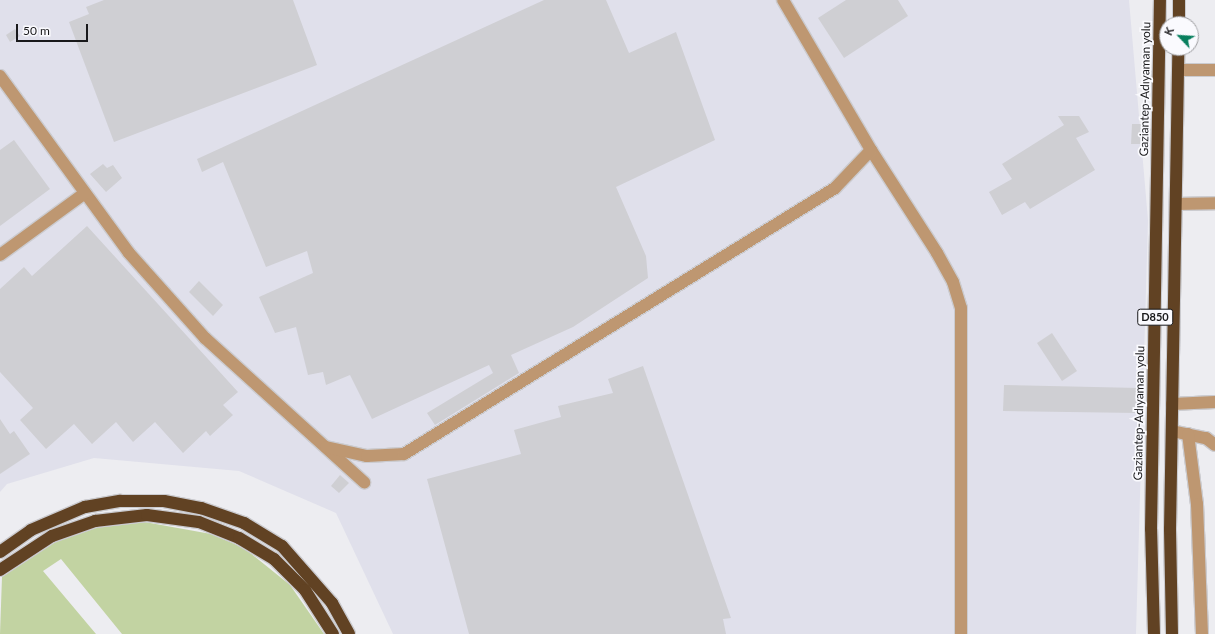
<!DOCTYPE html>
<html>
<head>
<meta charset="utf-8">
<style>
  body { margin:0 }
  #map { position:relative; width:1215px; height:634px; overflow:hidden; background:#ededf1; font-family:Lato,sans-serif }
  div>[style] { position:absolute }
  [style*='--x'] { left:calc(var(--x)*1px); top:calc(var(--y)*1px); width:calc(var(--w)*1px); rotate:calc(var(--a)*1deg) }
  .built>* { inset:0; background:#e0e0eb }
  .green>* { inset:0; background:#c2d3a2 }
  .building>* { inset:0; background:#cfcfd3 }
  .roads { filter:drop-shadow(1px 0 #cbcbcf) drop-shadow(-1px 0 #cbcbcf) drop-shadow(0 1px #cbcbcf) drop-shadow(0 -1px #cbcbcf) }
  .minor>* { height:12px; margin:-6px; padding:0 6px; transform-origin:6px; border-radius:6px; background:#be9771 }
  .highway>* { height:12px; margin:-6px; padding:0 6px; transform-origin:6px; border-radius:6px; background:#614223 }
  span { translate:-50% -50%; white-space:nowrap; text-align:center; line-height:1.15; -webkit-text-stroke:3.5px #fafafe; paint-order:stroke }
  .shield-label span { padding:1px 3px; background:#fafafe; border:1px solid; border-radius:3px; -webkit-text-stroke-width:0 }
  .shield-label { font-size:11px; color:#19191b; font-weight:700 }
  .street-label { font-size:12px; color:#19191b }
  .north { position:absolute; left:1159px; top:16px; width:40px; height:40px; box-sizing:border-box; background:#fafafe; border:1px solid #a0a0a3; border-radius:50%; rotate:295deg; font-size:11px; font-weight:700; line-height:16px; text-align:center; color:#19191b }
  .north::after { content:''; display:block; margin:auto; width:14px; height:18px; background:#087f5e; clip-path:polygon(50% 0,100% 100%,50% 72%,0 100%) }
  .scale { position:absolute; left:16px; top:24px; width:72px; height:18px; box-sizing:border-box; border:2px solid #19191b; border-top:0; padding-left:5px; font-size:12px; line-height:14px; white-space:nowrap; color:#19191b; -webkit-text-stroke:3px #fafafe; paint-order:stroke }
</style>
</head>
<body>
<div id="map">
  <div class="built">
    <i style="clip-path:polygon(0 0,1129px 0,1148px 220px,1136px 634px,393px 634px,336px 513px,239px 471px,94px 458px,7px 484px,0 492px)"></i>
  </div>
  <div class="green">
    <i style="clip-path:polygon(139px 521px,211px 534px,244px 548px,290px 585px,324px 634px,122px 634px,61px 559px,43px 571px,96px 634px,0 634px,2px 577px,54px 542px,96px 527px)"></i>
  </div>
  <div class="building">
    <i style="clip-path:polygon(104px 0,293px 0,317px 65px,114px 142px,69px 22px,89px 14px,86px 7px)"></i>
    <i style="clip-path:polygon(544px 0,606px 0,629px 53px,676px 32px,715px 140px,616px 187px,646px 256px,648px 278px,573px 327px,511px 355px,519px 373px,435px 425px,427px 413px,493px 373px,489px 365px,372px 419px,350px 375px,326px 385px,323px 372px,308px 375px,296px 327px,275px 333px,259px 297px,313px 273px,307px 251px,266px 267px,223px 162px,202px 172px,197px 159px)"></i>
    <i style="clip-path:polygon(846px 0,898px 0,908px 16px,844px 58px,818px 18px)"></i>
    <i style="clip-path:polygon(15px 29px,20px 36px,10px 42px,6px 35px)"></i>
    <i style="clip-path:polygon(1058px 116px,1079px 116px,1089px 132px,1076px 138px,1095px 170px,1030px 209px,1025px 202px,1002px 215px,989px 192px,1012px 179px,1002px 164px,1064px 125px)"></i>
    <i style="clip-path:polygon(1132px 124px,1150px 124px,1150px 144px,1131px 144px)"></i>
    <i style="clip-path:polygon(14px 140px,50px 189px,0 226px,0 150px)"></i>
    <i style="clip-path:polygon(103px 164px,107px 168px,113px 165px,122px 178px,106px 192px,90px 174px)"></i>
    <i style="clip-path:polygon(87px 226px,238px 392px,223px 405px,233px 415px,210px 436px,206px 431px,183px 453px,155px 422px,133px 442px,116px 422px,92px 444px,74px 424px,46px 449px,20px 420px,33px 408px,0 372px,0 289px,24px 267px,32px 276px)"></i>
    <i style="clip-path:polygon(199px 281px,223px 305px,213px 316px,189px 292px)"></i>
    <i style="clip-path:polygon(1052px 333px,1077px 371px,1062px 381px,1037px 343px)"></i>
    <i style="clip-path:polygon(643px 366px,731px 618px,723px 619px,726px 634px,469px 634px,427px 479px,521px 454px,514px 430px,561px 417px,558px 406px,613px 393px,608px 379px)"></i>
    <i style="clip-path:polygon(1004px 385px,1139px 388px,1138px 413px,1003px 411px)"></i>
    <i style="clip-path:polygon(0 419px,10px 434px,14px 431px,30px 454px,0 474px)"></i>
    <i style="clip-path:polygon(340px 475px,349px 483px,339px 493px,331px 486px)"></i>
  </div>
  <div class="roads">
    <div class="minor">
      <i style="--x:783;--y:0;--w:174;--a:59.6"></i>
      <i style="--x:871;--y:150;--w:122;--a:57.3"></i>
      <i style="--x:937;--y:253;--w:33;--a:61"></i>
      <i style="--x:953;--y:282;--w:27;--a:73"></i>
      <i style="--x:961;--y:308;--w:326;--a:90"></i>
      <i style="--x:1178;--y:70;--w:37;--a:0"></i>
      <i style="--x:0;--y:76;--w:219;--a:53.9"></i>
      <i style="--x:129;--y:253;--w:114;--a:48.2"></i>
      <i style="--x:205;--y:338;--w:215;--a:42.2"></i>
      <i style="--x:1176;--y:204;--w:39;--a:-1"></i>
      <i style="--x:0;--y:255;--w:105;--a:-36.1"></i>
      <i style="--x:1172;--y:404;--w:43;--a:-2.7"></i>
      <i style="--x:1172;--y:431;--w:35;--a:12"></i>
      <i style="--x:1206;--y:438;--w:11;--a:38"></i>
      <i style="--x:1188;--y:434;--w:71;--a:82.7"></i>
      <i style="--x:1197;--y:504;--w:130;--a:87.8"></i>
      <i style="--x:326;--y:447;--w:42;--a:12.4"></i>
      <i style="--x:367;--y:456;--w:37;--a:-3"></i>
      <i style="--x:404;--y:454;--w:506;--a:-31.68"></i>
      <i style="--x:835;--y:188;--w:52;--a:-46.5"></i>
    </div>
    <div class="highway">
      <i style="--x:1179;--y:24;--w:24;--a:-90"></i>
      <i style="--x:0;--y:552;--w:38;--a:-35"></i>
      <i style="--x:31;--y:530;--w:59;--a:-23.1"></i>
      <i style="--x:85;--y:507;--w:36;--a:-10"></i>
      <i style="--x:120;--y:501;--w:44;--a:0"></i>
      <i style="--x:164;--y:501;--w:38;--a:11"></i>
      <i style="--x:201;--y:508;--w:46;--a:19.2"></i>
      <i style="--x:244;--y:523;--w:44;--a:31.2"></i>
      <i style="--x:282;--y:546;--w:76;--a:48.7"></i>
      <i style="--x:332;--y:603;--w:35;--a:61"></i>
      <i style="--x:0;--y:570;--w:62;--a:-33.2"></i>
      <i style="--x:52;--y:536;--w:46;--a:-19.2"></i>
      <i style="--x:95;--y:521;--w:52;--a:-6.6"></i>
      <i style="--x:147;--y:515;--w:52;--a:7.7"></i>
      <i style="--x:199;--y:522;--w:43;--a:21.8"></i>
      <i style="--x:239;--y:538;--w:41;--a:31"></i>
      <i style="--x:274;--y:559;--w:44;--a:45"></i>
      <i style="--x:305;--y:590;--w:52;--a:57.5"></i>
      <i style="--x:1154;--y:634;--w:105;--a:-91.6"></i>
      <i style="--x:1151;--y:529;--w:529;--a:-89.03"></i>
      <i style="--x:1172;--y:634;--w:105;--a:-91.1"></i>
      <i style="--x:1170;--y:529;--w:481;--a:-89"></i>
    </div>
  </div>
  <div class="shield-label">
    <span style="left:1155px;top:317px">D850</span>
  </div>
  <div class="street-label">
    <span style="left:1145px;top:89px;rotate:-89deg">Gaziantep-Adıyaman yolu</span>
    <span style="left:1139px;top:413px;rotate:-89deg">Gaziantep-Adıyaman yolu</span>
  </div>
  <div class="north">K</div>
  <div class="scale">50 m</div>
</div>
</body>
</html>
